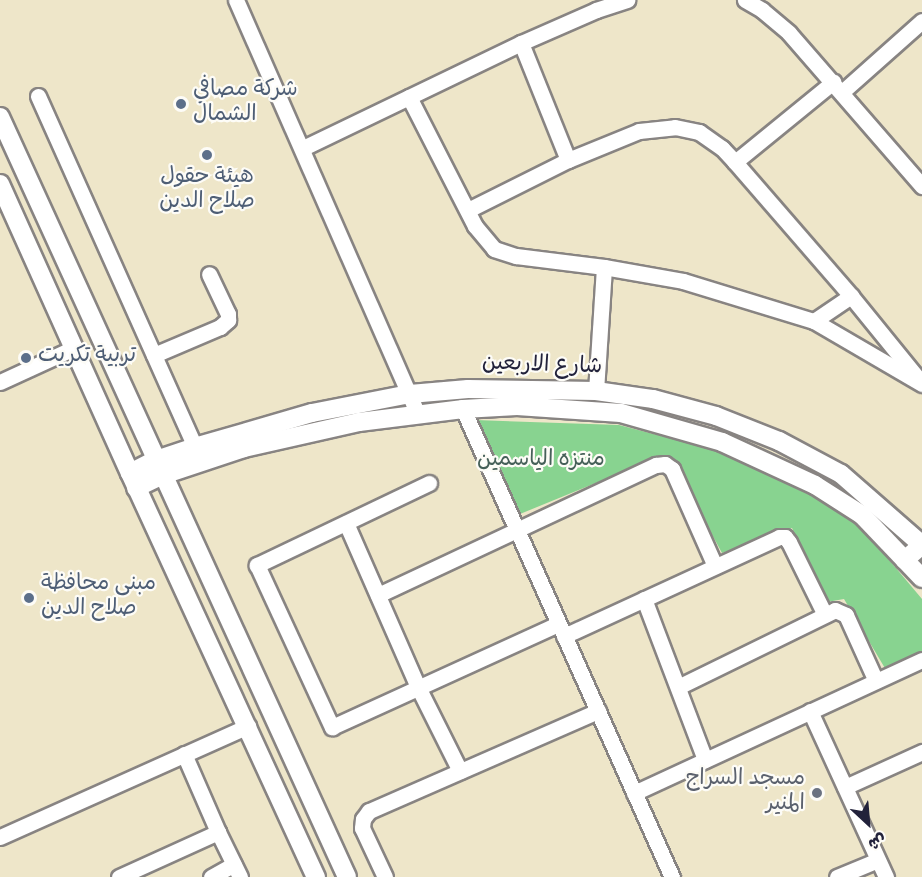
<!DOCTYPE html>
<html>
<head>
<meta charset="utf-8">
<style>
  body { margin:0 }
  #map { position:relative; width:922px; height:877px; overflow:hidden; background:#eee6c9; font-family:"Gochi Hand","Playpen Sans Arabic",sans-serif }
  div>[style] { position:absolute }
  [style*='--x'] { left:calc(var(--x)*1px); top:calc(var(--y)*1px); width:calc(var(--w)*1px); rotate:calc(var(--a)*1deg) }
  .green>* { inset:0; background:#88d390 }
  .roads { filter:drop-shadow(2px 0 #888482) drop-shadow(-2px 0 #888482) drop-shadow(0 2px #888482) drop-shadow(0 -2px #888482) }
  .minor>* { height:15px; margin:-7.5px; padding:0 7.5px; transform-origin:7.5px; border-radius:7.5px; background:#fff }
  .major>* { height:18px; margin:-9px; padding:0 9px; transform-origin:9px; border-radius:9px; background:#fff }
  .dots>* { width:16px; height:16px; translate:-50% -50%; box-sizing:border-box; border:3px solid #fdfcf7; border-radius:50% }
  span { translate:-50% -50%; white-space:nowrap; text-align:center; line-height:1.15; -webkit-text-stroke:4.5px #fdfcf7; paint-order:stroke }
  .service-label { font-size:22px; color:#4e5e75 }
  .left { translate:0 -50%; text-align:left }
  .street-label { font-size:22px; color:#22223b }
  .park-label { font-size:22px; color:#466059 }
  .worship-label { font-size:22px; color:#5b616d }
  .right { translate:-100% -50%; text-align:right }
  .north { position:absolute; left:838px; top:793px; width:60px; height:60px; -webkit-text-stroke:4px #fdfcf7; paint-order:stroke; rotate:154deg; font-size:16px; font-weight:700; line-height:24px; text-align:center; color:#22223b }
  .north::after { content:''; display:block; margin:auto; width:21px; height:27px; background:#22223b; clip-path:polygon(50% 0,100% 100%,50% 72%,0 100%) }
</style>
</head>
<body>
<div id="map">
  <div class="green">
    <i style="clip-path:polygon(475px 420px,619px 425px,730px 454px,853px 517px,922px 599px,922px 651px,886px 670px,844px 599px,827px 602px,792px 528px,722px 553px,670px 457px,630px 469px,520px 514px)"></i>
  </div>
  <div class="roads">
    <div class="minor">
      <i style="--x:236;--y:0;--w:452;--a:66.3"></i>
      <i style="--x:745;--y:0;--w:20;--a:30"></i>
      <i style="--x:762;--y:10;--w:35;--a:40"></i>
      <i style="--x:789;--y:33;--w:203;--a:49"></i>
      <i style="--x:521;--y:43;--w:126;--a:68.1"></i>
      <i style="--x:842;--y:92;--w:107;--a:-41.6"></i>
      <i style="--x:38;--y:96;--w:385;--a:65.9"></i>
      <i style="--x:409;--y:97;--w:145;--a:62.9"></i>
      <i style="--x:475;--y:226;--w:30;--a:50"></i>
      <i style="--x:494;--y:249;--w:23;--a:18"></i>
      <i style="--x:516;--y:256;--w:89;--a:7.1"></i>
      <i style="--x:604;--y:267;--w:80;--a:10"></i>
      <i style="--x:683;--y:281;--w:137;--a:17"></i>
      <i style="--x:814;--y:321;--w:125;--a:30.3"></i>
      <i style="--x:303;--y:148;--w:242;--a:-25.7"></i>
      <i style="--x:521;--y:43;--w:82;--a:-23.7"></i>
      <i style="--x:596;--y:10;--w:33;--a:-18"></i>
      <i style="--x:735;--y:162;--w:127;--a:-39.2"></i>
      <i style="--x:468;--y:210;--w:112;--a:-26.6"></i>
      <i style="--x:568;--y:160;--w:77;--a:-22.2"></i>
      <i style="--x:639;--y:131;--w:36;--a:-6"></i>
      <i style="--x:675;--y:127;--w:25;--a:12"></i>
      <i style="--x:699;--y:132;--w:28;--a:35"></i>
      <i style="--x:722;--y:148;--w:19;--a:47"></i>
      <i style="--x:735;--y:162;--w:177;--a:49.1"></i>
      <i style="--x:851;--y:296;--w:103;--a:50.9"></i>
      <i style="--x:814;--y:321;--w:45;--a:-34"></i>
      <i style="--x:154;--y:355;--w:72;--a:-23"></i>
      <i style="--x:220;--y:327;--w:11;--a:-41"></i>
      <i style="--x:228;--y:320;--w:6;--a:-90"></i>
      <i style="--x:228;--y:314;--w:44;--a:-115.4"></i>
      <i style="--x:0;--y:382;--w:81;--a:-24.7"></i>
      <i style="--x:596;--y:391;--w:124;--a:-86.3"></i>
      <i style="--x:463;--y:409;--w:513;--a:65.94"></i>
      <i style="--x:429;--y:483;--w:191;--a:154.5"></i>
      <i style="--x:257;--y:565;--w:179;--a:65.2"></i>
      <i style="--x:332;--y:727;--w:248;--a:-24.5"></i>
      <i style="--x:346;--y:523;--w:179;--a:66.3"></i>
      <i style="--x:418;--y:687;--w:94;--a:63.4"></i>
      <i style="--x:378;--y:595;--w:307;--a:-25.1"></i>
      <i style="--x:656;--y:465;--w:9;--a:-6"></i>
      <i style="--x:665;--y:464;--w:9;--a:36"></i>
      <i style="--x:672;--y:469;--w:106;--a:66.1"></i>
      <i style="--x:644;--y:599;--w:172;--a:69.2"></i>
      <i style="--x:564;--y:636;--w:237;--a:-24.7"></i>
      <i style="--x:779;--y:537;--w:6;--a:0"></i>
      <i style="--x:785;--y:537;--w:6;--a:51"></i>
      <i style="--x:789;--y:542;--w:81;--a:63.7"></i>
      <i style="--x:678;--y:687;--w:175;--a:-26.1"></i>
      <i style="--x:835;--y:610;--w:12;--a:24"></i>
      <i style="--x:846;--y:615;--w:72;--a:65.6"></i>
      <i style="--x:810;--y:711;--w:183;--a:65.4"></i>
      <i style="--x:184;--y:754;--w:85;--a:66.4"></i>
      <i style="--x:845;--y:787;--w:85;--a:-24.4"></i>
      <i style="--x:634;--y:793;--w:317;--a:-24.8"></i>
      <i style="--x:0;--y:837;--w:272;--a:-24.1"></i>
      <i style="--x:119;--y:877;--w:109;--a:-24.4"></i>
      <i style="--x:218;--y:832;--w:50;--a:63.9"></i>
      <i style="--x:211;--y:877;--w:26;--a:-29"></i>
      <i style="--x:385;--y:877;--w:54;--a:-115.1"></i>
      <i style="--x:362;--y:828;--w:9;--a:-84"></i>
      <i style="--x:363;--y:819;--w:10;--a:-53"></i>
      <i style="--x:369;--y:811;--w:250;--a:-23.6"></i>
      <i style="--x:837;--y:877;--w:44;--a:-22.5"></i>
    </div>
    <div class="major">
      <i style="--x:0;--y:117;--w:835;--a:65.46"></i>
      <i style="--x:0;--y:184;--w:317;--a:65.8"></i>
      <i style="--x:130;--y:473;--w:445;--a:65.3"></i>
      <i style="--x:130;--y:473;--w:29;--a:-27"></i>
      <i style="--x:156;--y:460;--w:41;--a:-18.4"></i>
      <i style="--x:195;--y:447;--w:122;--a:-16.2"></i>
      <i style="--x:312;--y:413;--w:100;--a:-11"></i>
      <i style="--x:410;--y:394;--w:58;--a:-4.9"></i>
      <i style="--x:468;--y:389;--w:128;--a:0.9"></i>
      <i style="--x:596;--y:391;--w:58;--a:8"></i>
      <i style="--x:653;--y:399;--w:65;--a:15.1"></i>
      <i style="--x:716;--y:416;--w:68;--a:21.6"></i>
      <i style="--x:779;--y:441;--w:70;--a:28"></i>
      <i style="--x:841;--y:474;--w:108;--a:41.2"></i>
      <i style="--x:922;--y:545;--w:23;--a:139"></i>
      <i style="--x:136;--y:488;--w:30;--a:-26"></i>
      <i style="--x:163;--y:475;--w:85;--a:-18.4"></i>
      <i style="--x:244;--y:448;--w:118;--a:-12.7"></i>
      <i style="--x:359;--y:422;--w:105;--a:-7.1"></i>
      <i style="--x:463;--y:409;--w:54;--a:-3.2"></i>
      <i style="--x:517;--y:406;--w:104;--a:3.9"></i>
      <i style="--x:621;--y:413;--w:105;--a:16"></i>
      <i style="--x:722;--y:442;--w:102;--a:24.8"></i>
      <i style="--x:815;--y:485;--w:56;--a:32.6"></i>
      <i style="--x:862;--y:515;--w:87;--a:46.4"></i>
    </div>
  </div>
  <div class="dots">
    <i style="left:181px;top:104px;background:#5c6f8a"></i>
    <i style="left:207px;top:155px;background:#5c6f8a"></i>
    <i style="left:26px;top:358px;background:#5c6f8a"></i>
    <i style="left:29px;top:598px;background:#5c6f8a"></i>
    <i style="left:817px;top:793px;background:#6b7280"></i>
  </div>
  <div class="service-label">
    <span class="left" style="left:193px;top:104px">شركة مصافي<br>الشمال</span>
    <span style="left:207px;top:191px">هيئة حقول<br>صلاح الدين</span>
    <span class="left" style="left:38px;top:358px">تربية تكريت</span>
    <span class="left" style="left:41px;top:598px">مبنى محافظة<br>صلاح الدين</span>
  </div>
  <div class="street-label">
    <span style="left:542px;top:367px;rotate:2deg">شارع الاربعين</span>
  </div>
  <div class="park-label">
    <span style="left:541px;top:462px">منتزه الياسمين</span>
  </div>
  <div class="worship-label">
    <span class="right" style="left:805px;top:793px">مسجد السراج<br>المنير</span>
  </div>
  <div class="north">ش</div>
</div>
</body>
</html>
